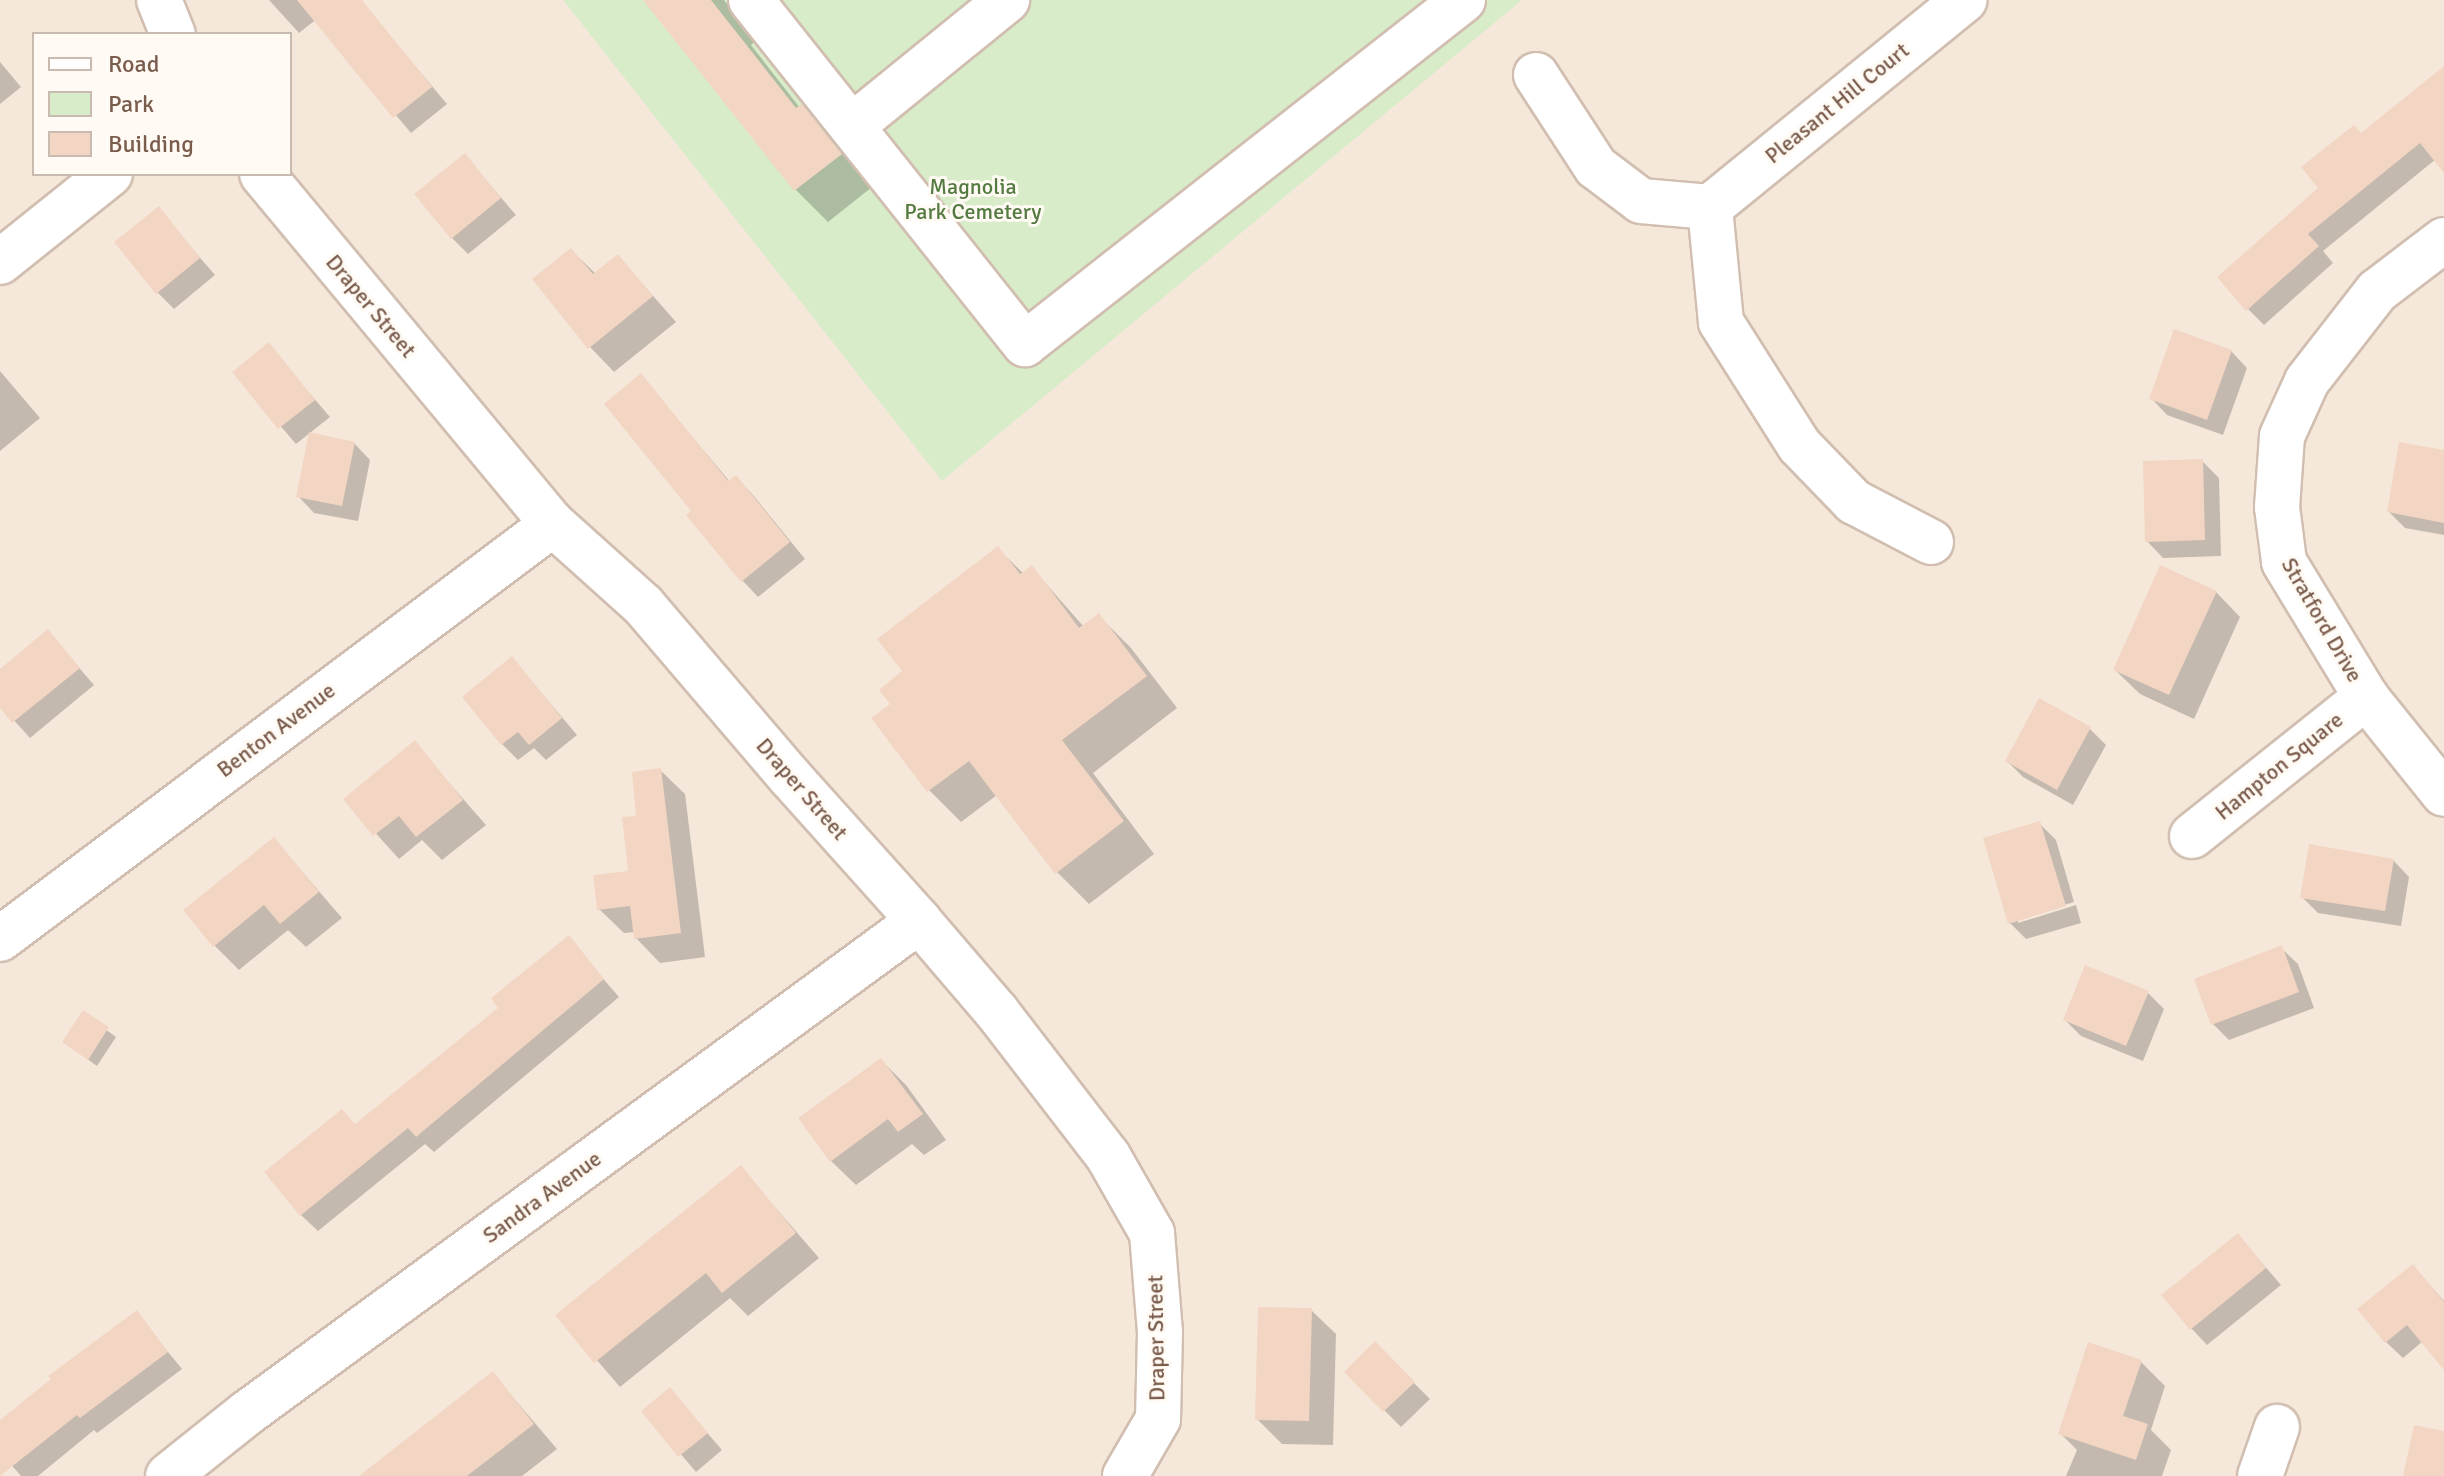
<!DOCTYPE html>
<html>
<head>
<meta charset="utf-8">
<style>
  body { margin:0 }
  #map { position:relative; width:2444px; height:1476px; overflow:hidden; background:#fdf6ec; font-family:Signika,sans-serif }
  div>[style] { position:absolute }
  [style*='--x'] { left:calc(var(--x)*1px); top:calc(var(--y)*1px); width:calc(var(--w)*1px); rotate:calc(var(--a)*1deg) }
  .residential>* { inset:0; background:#f5e8da }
  .green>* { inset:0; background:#d8ecc9 }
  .shadow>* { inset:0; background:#0003 }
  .building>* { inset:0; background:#f3d5c3 }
  .roads { filter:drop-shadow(2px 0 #d1beb0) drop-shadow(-2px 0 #d1beb0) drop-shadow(0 2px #d1beb0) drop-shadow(0 -2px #d1beb0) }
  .minor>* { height:44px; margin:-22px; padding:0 22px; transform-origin:22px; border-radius:22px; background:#fff }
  span { translate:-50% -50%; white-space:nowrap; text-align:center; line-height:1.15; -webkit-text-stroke:6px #fffaf3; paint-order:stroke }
  .street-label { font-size:22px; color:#7a5c4d }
  .park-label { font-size:22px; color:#537a41 }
  .legend { position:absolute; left:32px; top:32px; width:260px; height:144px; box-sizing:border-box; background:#fffaf3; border:2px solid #cabbb1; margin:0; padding:10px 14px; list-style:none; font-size:24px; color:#7a5c4d }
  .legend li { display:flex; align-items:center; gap:16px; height:40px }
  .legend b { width:40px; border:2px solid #cabbb1 }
</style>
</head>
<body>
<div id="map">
  <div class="residential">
    <i style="clip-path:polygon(evenodd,0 0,2444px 0,2444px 1476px,0 1476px,0 0,34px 34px,290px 34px,290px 174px,34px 174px,34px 34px)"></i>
  </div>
  <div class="green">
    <i style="clip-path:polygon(563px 0,1522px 0,942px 481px)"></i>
  </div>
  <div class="shadow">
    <i style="clip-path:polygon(269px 0,328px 0,333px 6px,299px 33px)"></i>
    <i style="clip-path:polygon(646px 0,724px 0,756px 41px,751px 45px,800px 108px,834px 139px,872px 187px,828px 222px,796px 190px)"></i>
    <i style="clip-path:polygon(372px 15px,447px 104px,411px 133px,336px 44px)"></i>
    <i style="clip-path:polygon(0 62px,21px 87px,0 104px)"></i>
    <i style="clip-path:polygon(2444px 71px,2444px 167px,2436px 159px,2323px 251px,2333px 263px,2264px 325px,2248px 309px,2321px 188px)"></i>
    <i style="clip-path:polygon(465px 156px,516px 215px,468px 254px,452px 238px)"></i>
    <i style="clip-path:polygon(158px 209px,215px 275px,174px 309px,157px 292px)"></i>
    <i style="clip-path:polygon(571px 250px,596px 274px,618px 256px,676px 322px,614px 372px,590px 347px)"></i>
    <i style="clip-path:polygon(268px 345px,330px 417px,296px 444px,234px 372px)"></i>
    <i style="clip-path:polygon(2231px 351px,2247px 368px,2223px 435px,2167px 415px,2151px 398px)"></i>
    <i style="clip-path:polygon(0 371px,40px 418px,0 451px)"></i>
    <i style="clip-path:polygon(641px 376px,730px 482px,736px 477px,752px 494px,805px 559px,758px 597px,742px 580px,693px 512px)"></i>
    <i style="clip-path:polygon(354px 443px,370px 460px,358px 521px,314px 513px,298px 496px)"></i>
    <i style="clip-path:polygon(2444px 452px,2444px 535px,2405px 528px,2389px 512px)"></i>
    <i style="clip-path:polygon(2202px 461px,2219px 478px,2221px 556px,2163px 558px,2147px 541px)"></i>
    <i style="clip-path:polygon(998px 549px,1024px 574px,1032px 568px,1084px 627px,1099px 616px,1131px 648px,1177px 708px,1093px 773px,1154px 854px,1089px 904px,1057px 872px,997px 795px,961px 822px,929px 790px,893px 705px,905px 672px)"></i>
    <i style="clip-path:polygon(2216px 592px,2240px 617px,2194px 719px,2140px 694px,2115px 670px)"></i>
    <i style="clip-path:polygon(48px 632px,94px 685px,30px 738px,0 705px,0 671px)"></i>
    <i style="clip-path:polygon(512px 658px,577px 735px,546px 760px,534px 748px,518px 760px,502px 744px)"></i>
    <i style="clip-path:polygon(2090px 729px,2106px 745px,2073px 805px,2023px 777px,2007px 761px)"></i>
    <i style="clip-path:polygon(414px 743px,486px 825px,442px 860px,422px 840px,399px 859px,345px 799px)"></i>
    <i style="clip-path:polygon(660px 770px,685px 794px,705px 957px,660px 963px,636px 938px,635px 932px,624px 933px,599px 909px,630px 873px,639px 817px)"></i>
    <i style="clip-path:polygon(2040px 824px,2056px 840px,2074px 902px,2018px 919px,2018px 923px,2076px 905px,2081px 923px,2026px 939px,2010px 923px)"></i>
    <i style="clip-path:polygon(274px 839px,342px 918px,306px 947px,288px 930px,239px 970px,214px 945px)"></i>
    <i style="clip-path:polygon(2393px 860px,2409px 877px,2401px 926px,2318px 913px,2302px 897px)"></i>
    <i style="clip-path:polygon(568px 938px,619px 997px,434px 1152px,425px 1144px,318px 1231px,301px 1215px,356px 1126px,501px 1008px)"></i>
    <i style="clip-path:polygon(2281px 948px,2298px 964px,2314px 1008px,2229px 1040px,2213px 1024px)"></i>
    <i style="clip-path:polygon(2148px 993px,2164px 1009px,2143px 1061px,2081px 1036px,2065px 1020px)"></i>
    <i style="clip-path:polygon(83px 1013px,116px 1037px,97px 1066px,64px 1042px)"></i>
    <i style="clip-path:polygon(881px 1060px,906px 1085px,946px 1140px,924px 1155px,912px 1144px,856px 1185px,831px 1161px)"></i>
    <i style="clip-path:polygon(740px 1167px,819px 1258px,748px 1316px,730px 1298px,620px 1387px,558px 1315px)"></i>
    <i style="clip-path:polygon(2238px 1235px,2281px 1285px,2207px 1345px,2191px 1328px)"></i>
    <i style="clip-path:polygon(2413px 1266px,2444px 1301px,2444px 1366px,2423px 1341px,2403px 1358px,2386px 1342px)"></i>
    <i style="clip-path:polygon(1311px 1310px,1336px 1334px,1333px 1445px,1282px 1444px,1257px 1419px)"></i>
    <i style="clip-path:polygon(136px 1313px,182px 1369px,97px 1433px,94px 1430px,38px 1476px,21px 1476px,0 1452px,0 1423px)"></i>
    <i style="clip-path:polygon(1375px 1344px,1430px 1399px,1401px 1427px,1346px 1372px)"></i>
    <i style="clip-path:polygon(2141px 1362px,2165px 1386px,2151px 1430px,2171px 1450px,2162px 1476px,2066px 1476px,2077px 1450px,2060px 1433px)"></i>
    <i style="clip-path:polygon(493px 1374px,557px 1449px,522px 1476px,365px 1476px)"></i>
    <i style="clip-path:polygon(670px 1390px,722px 1450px,696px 1472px,644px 1411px)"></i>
  </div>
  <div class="building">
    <i style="clip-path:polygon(297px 0,362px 0,432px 87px,393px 118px)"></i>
    <i style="clip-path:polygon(643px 0,711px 0,796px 108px,802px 104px,842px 154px,794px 191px)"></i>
    <i style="clip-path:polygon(2444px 66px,2444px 173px,2420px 143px,2308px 234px,2319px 246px,2246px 311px,2217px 277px,2318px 188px,2301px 167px,2354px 125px,2361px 133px)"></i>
    <i style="clip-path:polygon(465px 153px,501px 198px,451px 239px,414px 194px)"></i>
    <i style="clip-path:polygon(159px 206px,200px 258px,156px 294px,114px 242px)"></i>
    <i style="clip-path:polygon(571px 248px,593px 274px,618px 254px,653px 296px,588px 349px,532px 279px)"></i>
    <i style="clip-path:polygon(2174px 329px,2232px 350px,2207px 420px,2149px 399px)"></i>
    <i style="clip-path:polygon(269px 342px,315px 400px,278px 429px,232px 372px)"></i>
    <i style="clip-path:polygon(641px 373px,728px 481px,736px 475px,790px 542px,741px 582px,686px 515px,691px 511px,604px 404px)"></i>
    <i style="clip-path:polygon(309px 432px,355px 442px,342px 506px,296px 497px)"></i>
    <i style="clip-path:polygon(2399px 442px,2444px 450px,2444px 523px,2387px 512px)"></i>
    <i style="clip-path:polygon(2203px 459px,2205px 540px,2145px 542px,2143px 461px)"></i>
    <i style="clip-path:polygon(998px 546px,1020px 574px,1032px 565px,1079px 628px,1099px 613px,1147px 676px,1062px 740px,1124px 821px,1055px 874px,969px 761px,927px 792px,871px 718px,890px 704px,879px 690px,902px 671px,877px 639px)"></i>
    <i style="clip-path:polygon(2160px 565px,2217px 591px,2169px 695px,2113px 670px)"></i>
    <i style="clip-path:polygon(48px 629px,80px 668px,12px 723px,0 708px,0 669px)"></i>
    <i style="clip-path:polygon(512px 656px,562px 718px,529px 745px,518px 732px,501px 745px,462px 697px)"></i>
    <i style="clip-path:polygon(2039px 698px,2091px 727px,2057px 790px,2005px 761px)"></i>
    <i style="clip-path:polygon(415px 740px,463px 800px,416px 837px,399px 816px,373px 836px,343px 799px)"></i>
    <i style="clip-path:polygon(661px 768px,681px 933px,634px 939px,630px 906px,597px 910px,593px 875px,628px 871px,622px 817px,636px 816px,632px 772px)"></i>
    <i style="clip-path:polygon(2040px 821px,2066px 906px,2008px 924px,1983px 838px)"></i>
    <i style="clip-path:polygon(274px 837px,319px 892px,280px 924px,264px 905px,213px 947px,183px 910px)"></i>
    <i style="clip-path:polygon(2309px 844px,2394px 859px,2385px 911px,2300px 898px)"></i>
    <i style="clip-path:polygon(569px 935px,604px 979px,416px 1137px,408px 1128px,300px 1216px,264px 1172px,342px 1109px,355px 1124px,498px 1008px,491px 998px)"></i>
    <i style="clip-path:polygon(2282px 945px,2299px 992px,2211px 1025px,2194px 979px)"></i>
    <i style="clip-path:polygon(2085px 965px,2149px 991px,2126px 1046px,2063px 1020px)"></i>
    <i style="clip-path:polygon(83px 1010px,109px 1027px,88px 1060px,62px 1042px)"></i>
    <i style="clip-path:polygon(881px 1058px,923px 1114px,898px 1132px,888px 1119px,830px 1162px,798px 1118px)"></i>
    <i style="clip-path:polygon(741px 1165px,796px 1233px,722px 1293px,706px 1273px,594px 1363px,555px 1315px)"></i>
    <i style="clip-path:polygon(2238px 1233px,2266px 1268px,2190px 1330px,2161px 1295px)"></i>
    <i style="clip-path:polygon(2413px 1264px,2444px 1302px,2444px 1370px,2407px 1325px,2385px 1343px,2357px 1309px)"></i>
    <i style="clip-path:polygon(1258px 1307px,1312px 1308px,1309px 1421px,1255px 1420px)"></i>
    <i style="clip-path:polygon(137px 1310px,168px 1352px,80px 1418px,77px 1415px,0 1476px,0 1420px,51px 1379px,48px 1376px)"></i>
    <i style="clip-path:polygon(1375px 1341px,1415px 1382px,1383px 1412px,1344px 1372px)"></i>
    <i style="clip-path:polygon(2088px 1342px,2142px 1360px,2123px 1416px,2148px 1424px,2136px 1460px,2058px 1434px)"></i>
    <i style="clip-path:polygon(493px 1371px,534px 1424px,467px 1476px,359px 1476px)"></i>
    <i style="clip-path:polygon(670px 1387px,708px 1433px,678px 1457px,641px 1411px)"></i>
    <i style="clip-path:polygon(2414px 1425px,2444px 1431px,2444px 1476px,2403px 1476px)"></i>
  </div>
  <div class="roads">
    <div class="minor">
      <i style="--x:159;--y:0;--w:37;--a:68"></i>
      <i style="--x:751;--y:0;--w:440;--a:51.5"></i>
      <i style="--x:1025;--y:344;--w:557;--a:-38.15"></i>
      <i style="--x:1536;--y:75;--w:110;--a:56.9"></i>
      <i style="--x:1596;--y:167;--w:56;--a:37.1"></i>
      <i style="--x:1641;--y:201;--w:69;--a:5"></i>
      <i style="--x:852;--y:126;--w:200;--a:-39.1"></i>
      <i style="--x:262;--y:174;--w:455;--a:50.3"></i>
      <i style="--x:553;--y:524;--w:121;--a:42"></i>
      <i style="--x:643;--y:605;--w:226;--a:49.5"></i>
      <i style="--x:790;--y:777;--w:193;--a:48.1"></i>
      <i style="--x:919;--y:921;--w:120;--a:49.4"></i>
      <i style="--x:997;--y:1012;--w:182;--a:52.4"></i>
      <i style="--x:1108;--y:1156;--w:89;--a:60.3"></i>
      <i style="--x:1152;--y:1233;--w:99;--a:85.4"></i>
      <i style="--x:1160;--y:1332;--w:87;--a:91.3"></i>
      <i style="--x:1158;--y:1419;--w:66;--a:120.1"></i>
      <i style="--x:2444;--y:240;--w:84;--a:142.7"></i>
      <i style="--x:2377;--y:291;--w:114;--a:127.9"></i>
      <i style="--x:2307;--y:381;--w:60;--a:114.4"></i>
      <i style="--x:2282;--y:436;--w:71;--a:94"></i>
      <i style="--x:2277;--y:507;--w:55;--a:82.7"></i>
      <i style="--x:2284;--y:562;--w:158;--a:58.7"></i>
      <i style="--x:2366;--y:697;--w:124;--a:51.2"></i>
      <i style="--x:0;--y:262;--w:141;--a:-38.7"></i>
      <i style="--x:1931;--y:542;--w:87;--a:-152.5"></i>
      <i style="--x:1854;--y:502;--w:79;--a:-134"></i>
      <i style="--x:1799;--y:445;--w:146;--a:-122.4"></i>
      <i style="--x:1721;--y:322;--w:116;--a:-95.5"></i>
      <i style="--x:1710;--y:207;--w:328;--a:-39.1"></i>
      <i style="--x:2192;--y:836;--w:223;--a:-38.6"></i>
      <i style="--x:0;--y:939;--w:691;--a:-36.89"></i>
      <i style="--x:168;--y:1476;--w:101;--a:-38.6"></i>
      <i style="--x:247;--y:1413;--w:833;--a:-36.21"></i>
      <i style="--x:2260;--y:1476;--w:52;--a:-70.9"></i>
    </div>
  </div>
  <div class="street-label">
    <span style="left:1837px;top:103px;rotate:-39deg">Pleasant Hill Court</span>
    <span style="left:371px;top:306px;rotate:50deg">Draper Street</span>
    <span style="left:2322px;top:620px;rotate:60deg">Stratford Drive</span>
    <span style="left:276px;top:730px;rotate:-37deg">Benton Avenue</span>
    <span style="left:2279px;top:766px;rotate:-39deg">Hampton Square</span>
    <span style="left:802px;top:789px;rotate:49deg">Draper Street</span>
    <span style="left:542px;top:1197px;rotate:-36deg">Sandra Avenue</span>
    <span style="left:1156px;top:1338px;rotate:-91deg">Draper Street</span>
  </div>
  <div class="park-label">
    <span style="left:973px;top:199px">Magnolia<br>Park Cemetery</span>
  </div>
  <ul class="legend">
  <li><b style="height:10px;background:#fff"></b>Road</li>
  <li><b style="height:22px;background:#d8ecc9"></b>Park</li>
  <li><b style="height:22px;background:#f3d5c3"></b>Building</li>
  </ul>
</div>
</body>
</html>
